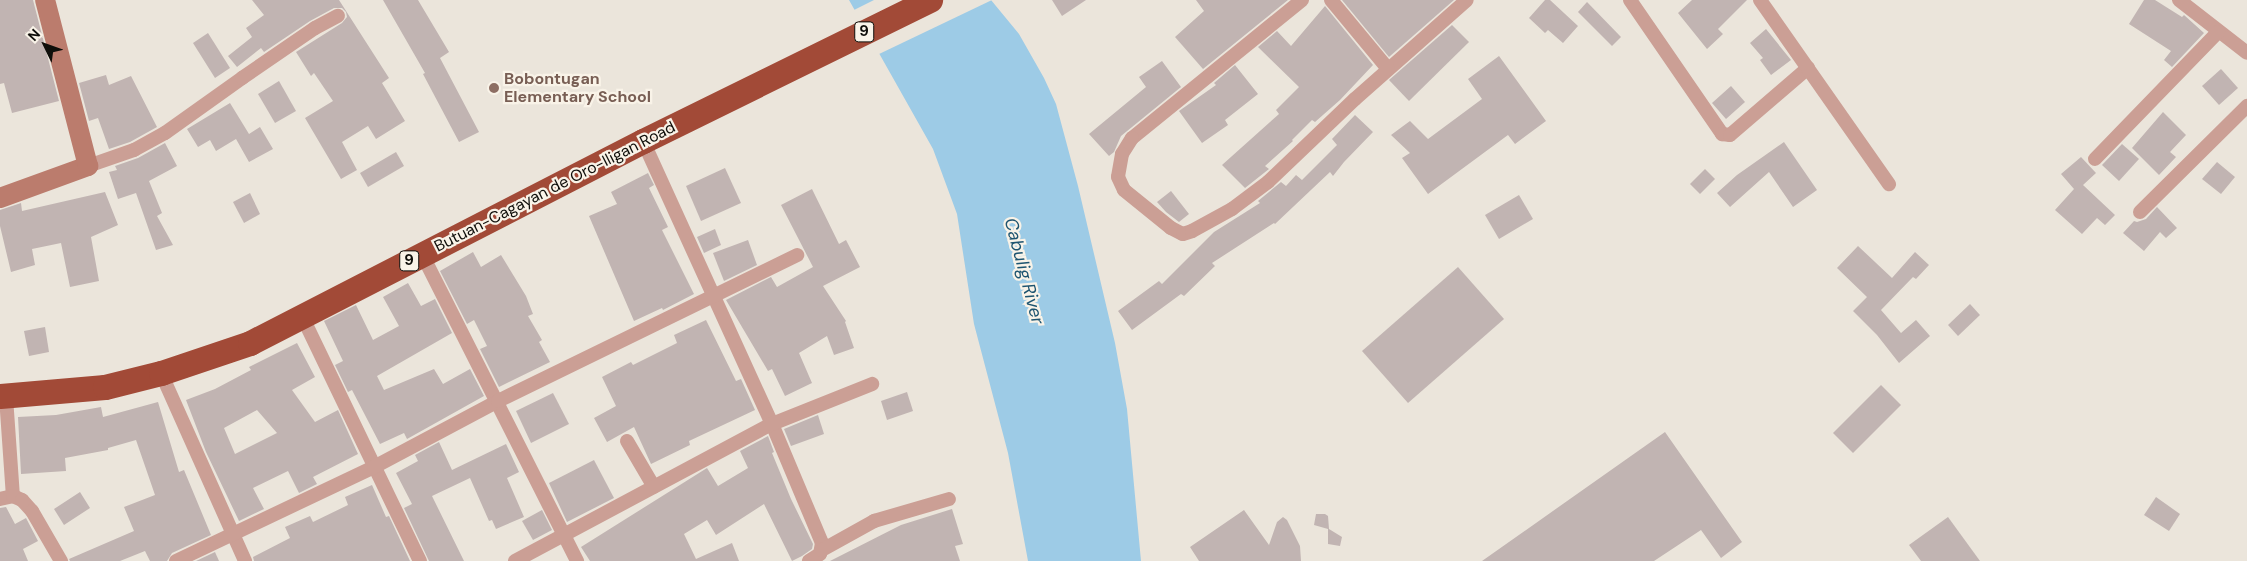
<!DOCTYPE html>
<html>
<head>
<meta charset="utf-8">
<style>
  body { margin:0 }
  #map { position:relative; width:2247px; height:561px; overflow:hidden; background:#ebe5db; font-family:"DM Sans",sans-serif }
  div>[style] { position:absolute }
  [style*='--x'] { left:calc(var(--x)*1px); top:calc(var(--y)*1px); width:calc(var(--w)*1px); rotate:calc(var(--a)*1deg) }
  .water>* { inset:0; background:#9dcbe6 }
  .pier>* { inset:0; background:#ebe5db }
  .building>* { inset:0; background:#c1b4b2 }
  .street>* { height:14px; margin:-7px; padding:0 7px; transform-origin:7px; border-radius:7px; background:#cb9f95 }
  .secondary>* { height:20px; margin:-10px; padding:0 10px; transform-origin:10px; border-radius:10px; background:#bb7c6d }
  .highway>* { height:25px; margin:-12.5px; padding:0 12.5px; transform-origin:12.5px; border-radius:12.5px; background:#a24a37 }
  .dots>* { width:14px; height:14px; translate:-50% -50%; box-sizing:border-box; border:2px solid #f9f3e8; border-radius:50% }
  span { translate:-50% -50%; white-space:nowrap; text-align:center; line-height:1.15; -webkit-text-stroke:4.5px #f9f3e8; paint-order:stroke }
  .shield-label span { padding:1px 4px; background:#f9f3e8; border:1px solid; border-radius:4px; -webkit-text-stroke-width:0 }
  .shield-label { font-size:15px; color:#0f0e0a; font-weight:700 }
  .education-label { font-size:16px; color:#785e54; font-weight:700 }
  .left { translate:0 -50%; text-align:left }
  .street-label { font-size:16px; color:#0f0e0a }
  .water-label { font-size:18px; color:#1d5470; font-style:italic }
  .north { position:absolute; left:20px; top:20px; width:50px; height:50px; -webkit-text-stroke:4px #f9f3e8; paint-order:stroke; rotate:312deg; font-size:14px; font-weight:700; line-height:20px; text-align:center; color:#0f0e0a }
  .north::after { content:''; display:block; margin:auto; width:18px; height:22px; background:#0f0e0a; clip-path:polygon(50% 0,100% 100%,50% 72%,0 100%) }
</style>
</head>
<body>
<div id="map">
  <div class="water">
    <i style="clip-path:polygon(849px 0,991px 0,1019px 34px,1044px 78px,1056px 104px,1078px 186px,1115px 343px,1127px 409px,1141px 561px,1028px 561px,1008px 453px,974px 324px,957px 214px,933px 149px)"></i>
  </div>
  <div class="pier">
    <i style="clip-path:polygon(874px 0,992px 0,877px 55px,852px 11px)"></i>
  </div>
  <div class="building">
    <i style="clip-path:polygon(0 0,33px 0,59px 101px,12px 113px,4px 83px,0 84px)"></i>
    <i style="clip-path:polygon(252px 0,339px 0,389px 78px,382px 83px,405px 121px,376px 139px,368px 126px,342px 142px,357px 170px,341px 179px,305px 118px,333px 101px,314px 73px,311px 76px,296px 52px,342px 23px,347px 17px,346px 12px,342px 8px,334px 8px,310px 21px,264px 52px,261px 48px,237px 67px,228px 56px,252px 37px,246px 28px,264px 15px)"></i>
    <i style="clip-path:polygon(383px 0,418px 0,449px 52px,440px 58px,479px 132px,459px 142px,423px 74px,425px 73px)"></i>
    <i style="clip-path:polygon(1052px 0,1086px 0,1062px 16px)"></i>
    <i style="clip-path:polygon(1196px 0,1288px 0,1203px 69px,1175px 37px,1204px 11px)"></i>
    <i style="clip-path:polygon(1342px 0,1454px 0,1389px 57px)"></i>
    <i style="clip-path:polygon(1545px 0,1550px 0,1578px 26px,1563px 43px,1548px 30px,1545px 33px,1529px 18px)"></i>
    <i style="clip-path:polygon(1692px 0,1747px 0,1718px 29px,1723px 34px,1707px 49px,1678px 13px)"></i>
    <i style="clip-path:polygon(2144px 0,2155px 0,2182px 17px,2184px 15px,2204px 33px,2172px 67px,2164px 60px,2171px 51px,2129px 24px)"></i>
    <i style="clip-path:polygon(1587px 2px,1621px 37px,1612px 46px,1578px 12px)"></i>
    <i style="clip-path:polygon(1325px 6px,1373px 65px,1340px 100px,1315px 122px,1312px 120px,1292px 140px,1293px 141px,1265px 166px,1269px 169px,1245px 188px,1222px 165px,1279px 114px,1276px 110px,1299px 87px,1258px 47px,1277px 31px,1291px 46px)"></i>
    <i style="clip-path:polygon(1452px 25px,1469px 42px,1409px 101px,1389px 80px)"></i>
    <i style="clip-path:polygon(1766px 29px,1791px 60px,1771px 75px,1760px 60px,1763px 58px,1750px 43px)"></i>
    <i style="clip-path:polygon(208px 33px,230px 68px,215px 78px,193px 43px)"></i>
    <i style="clip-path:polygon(1499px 56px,1546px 121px,1515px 144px,1508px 135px,1428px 194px,1402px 158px,1410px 153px,1391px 135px,1410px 121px,1428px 139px,1482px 99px,1468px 79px)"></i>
    <i style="clip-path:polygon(1162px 61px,1181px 87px,1121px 136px,1114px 152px,1109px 156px,1089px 134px,1146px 87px,1139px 77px)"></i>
    <i style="clip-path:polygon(1235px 65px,1258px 94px,1225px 120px,1228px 125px,1202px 143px,1179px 111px,1216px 85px,1214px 83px)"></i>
    <i style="clip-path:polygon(2221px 69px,2238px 88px,2219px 105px,2202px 86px)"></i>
    <i style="clip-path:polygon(106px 75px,109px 85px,131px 76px,157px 127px,130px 142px,109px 149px,98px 118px,89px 121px,79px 83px)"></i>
    <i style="clip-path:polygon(279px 81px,296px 111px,275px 123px,258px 94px)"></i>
    <i style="clip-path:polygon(1731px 86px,1745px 102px,1726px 119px,1712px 103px)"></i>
    <i style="clip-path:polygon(230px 103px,249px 134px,260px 127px,273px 149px,249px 162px,236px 139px,216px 151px,210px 140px,198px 147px,187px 129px)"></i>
    <i style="clip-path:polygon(2163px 112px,2186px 135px,2170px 152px,2176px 157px,2159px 175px,2132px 148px)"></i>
    <i style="clip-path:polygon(1355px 115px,1373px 132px,1344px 162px,1333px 176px,1330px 172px,1275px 224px,1274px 223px,1212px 263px,1215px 266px,1184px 296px,1181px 294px,1132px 330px,1118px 311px,1159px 281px,1162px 284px,1214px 232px,1260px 203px,1258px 201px,1281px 182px,1286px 186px,1296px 175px,1302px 180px,1337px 145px,1332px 139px)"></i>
    <i style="clip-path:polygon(1784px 142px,1817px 190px,1793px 207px,1769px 172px,1730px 207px,1717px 193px,1737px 175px)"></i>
    <i style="clip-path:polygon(165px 143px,177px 166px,149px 181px,162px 213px,157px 216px,173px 245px,156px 250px,136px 193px,118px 199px,109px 172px,117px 170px,115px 166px,138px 158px)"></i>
    <i style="clip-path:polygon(2122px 144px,2139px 159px,2119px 181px,2102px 165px)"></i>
    <i style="clip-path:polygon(396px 152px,404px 166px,368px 187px,360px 173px)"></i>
    <i style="clip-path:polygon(2081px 157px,2096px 173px,2083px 185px,2115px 215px,2105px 225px,2097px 218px,2082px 234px,2055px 210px,2074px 189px,2061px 174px)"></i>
    <i style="clip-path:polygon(2217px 162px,2235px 177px,2221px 194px,2202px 179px)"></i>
    <i style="clip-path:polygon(725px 168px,741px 203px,701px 221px,686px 186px)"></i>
    <i style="clip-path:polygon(1705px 169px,1715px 179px,1700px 194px,1690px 184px)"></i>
    <i style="clip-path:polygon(648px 173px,654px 185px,649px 188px,668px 227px,662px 230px,694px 294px,663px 310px,662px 308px,634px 321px,589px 216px,617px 204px,611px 192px)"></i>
    <i style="clip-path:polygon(812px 189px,839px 244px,846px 240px,860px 267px,823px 286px,846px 321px,845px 322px,854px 348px,834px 355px,827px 336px,799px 353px,812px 383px,785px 396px,772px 369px,768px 371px,726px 300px,771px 277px,777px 287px,813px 267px,781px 205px)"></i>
    <i style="clip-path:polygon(1171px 191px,1189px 214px,1179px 222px,1166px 212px,1157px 202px)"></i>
    <i style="clip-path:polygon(105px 192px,118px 225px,91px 237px,99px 281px,70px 287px,61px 243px,32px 249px,35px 265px,11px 272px,0 226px,0 210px,21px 203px,22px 211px)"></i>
    <i style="clip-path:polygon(250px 193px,260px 214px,244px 223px,233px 202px)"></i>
    <i style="clip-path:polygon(1519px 195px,1533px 219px,1499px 239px,1485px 215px)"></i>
    <i style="clip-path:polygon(2157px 207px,2177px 228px,2166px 238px,2160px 232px,2144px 251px,2123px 233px,2134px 221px,2137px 222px,2146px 219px)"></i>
    <i style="clip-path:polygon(715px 229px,721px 245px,704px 253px,697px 237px)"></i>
    <i style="clip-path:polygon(748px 240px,757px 265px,724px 281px,713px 253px)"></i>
    <i style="clip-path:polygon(1858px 246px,1892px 278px,1915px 252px,1929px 265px,1916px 279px,1913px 277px,1881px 310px,1901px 333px,1916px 320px,1930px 336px,1899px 363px,1877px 335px,1853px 311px,1867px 297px,1837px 268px)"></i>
    <i style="clip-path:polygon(473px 252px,481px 267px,501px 255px,526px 296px,533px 314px,528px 316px,542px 340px,539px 342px,550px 362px,499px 387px,480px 349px,487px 346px,474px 320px,467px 324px,440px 271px)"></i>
    <i style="clip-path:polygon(1458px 267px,1504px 319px,1408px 403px,1362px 351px)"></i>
    <i style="clip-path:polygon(408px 283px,421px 306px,435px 299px,452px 333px,377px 376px,384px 390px,434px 369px,443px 384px,470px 369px,484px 396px,407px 439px,404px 433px,380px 444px,352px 390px,348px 392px,335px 365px,343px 361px,324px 321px,356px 305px,373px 340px,399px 326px,383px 297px)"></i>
    <i style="clip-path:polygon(1970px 304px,1980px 315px,1958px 336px,1948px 325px)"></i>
    <i style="clip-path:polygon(706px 320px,736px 381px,741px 379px,755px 410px,689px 441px,690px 445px,651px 464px,634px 427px,607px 442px,594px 418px,616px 406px,602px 377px,631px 362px,633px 365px,677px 343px,674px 335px)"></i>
    <i style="clip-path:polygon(45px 327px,49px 352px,29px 356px,24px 331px)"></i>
    <i style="clip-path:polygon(evenodd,297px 343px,315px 377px,292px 390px,315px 422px,338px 410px,358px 454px,313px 477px,317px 484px,299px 493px,288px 471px,253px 488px,264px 509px,239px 521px,206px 452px,186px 400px,215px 389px,251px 370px,249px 367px,297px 343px,257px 410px,277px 433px,235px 454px,224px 428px,257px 410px)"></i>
    <i style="clip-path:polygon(1881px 385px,1901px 405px,1853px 453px,1833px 433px)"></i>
    <i style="clip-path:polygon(907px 392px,913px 411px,887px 420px,881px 401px)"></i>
    <i style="clip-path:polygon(553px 393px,569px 424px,531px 443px,516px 411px)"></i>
    <i style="clip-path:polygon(158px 402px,179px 472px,184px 470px,211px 535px,172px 553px,167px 561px,150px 561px,145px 551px,120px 561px,70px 561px,69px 559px,134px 531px,124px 507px,155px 495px,136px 440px,108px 448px,108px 450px,65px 458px,66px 471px,21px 474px,18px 417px,56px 415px,101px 407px,103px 417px)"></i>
    <i style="clip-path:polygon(818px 415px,824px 434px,791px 446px,784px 429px)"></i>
    <i style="clip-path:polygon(1665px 432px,1742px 542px,1721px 558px,1701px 530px,1654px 561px,1482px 561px)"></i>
    <i style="clip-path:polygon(768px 436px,774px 452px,772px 453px,791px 499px,813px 544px,812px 549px,802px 556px,792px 561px,764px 504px,716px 535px,707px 520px,684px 534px,696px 559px,732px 543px,739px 561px,590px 561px,581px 547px,707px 468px,718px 486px,748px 468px,740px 451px)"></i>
    <i style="clip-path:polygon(439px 442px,452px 470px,506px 444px,519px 472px,507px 478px,524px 517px,496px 529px,492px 520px,489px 521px,470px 478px,432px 496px,464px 561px,429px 561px,404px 508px,412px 504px,396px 473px,418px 461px,415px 455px)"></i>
    <i style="clip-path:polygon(594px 460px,614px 498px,567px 522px,549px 483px)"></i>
    <i style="clip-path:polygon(372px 485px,386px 517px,389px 516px,410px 561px,254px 561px,253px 557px,290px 538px,285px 527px,310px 516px,313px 522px,348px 505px,345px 497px)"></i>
    <i style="clip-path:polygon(80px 492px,90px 508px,64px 525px,54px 509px)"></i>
    <i style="clip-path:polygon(2156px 497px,2180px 514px,2169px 531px,2144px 515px)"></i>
    <i style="clip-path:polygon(6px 507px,15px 524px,26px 518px,38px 541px,23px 549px,28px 561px,0 561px,0 508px)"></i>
    <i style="clip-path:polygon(952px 509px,963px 544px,955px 546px,960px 561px,830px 561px,901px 525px)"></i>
    <i style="clip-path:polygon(542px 510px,552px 530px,533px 540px,522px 521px)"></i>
    <i style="clip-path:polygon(1244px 510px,1269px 545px,1277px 522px,1283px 517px,1287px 520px,1300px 546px,1301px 561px,1199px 561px,1190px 547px)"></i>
    <i style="clip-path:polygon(1316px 514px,1325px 514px,1328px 516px,1329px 529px,1342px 537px,1340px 546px,1328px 544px,1328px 529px,1314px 525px)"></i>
    <i style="clip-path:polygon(1948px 517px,1980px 561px,1921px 561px,1909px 545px)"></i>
    <i style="clip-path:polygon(215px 552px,219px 561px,196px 561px)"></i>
  </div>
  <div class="street">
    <i style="--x:1302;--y:0;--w:219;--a:140.9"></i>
    <i style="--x:1132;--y:138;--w:19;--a:122"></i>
    <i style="--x:1122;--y:154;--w:23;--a:100"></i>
    <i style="--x:1118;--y:177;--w:14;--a:65"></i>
    <i style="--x:1124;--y:190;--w:60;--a:39"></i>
    <i style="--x:1171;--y:228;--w:13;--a:27"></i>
    <i style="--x:1183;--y:234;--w:9;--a:-18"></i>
    <i style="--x:1192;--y:231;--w:46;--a:-28.8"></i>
    <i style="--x:1232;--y:209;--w:45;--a:-36.9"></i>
    <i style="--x:1268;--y:182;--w:120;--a:-43.7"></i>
    <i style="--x:1355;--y:99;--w:149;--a:-41.5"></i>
    <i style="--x:1331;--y:0;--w:89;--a:50.4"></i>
    <i style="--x:1630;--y:0;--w:163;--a:55.5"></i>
    <i style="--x:1722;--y:134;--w:8;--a:7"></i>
    <i style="--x:1730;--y:135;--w:103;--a:-40.7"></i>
    <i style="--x:1760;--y:0;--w:225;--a:55"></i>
    <i style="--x:2179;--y:0;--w:86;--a:37.9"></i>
    <i style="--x:643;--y:141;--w:311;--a:65.5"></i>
    <i style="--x:772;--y:424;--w:129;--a:67.2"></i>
    <i style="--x:822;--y:543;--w:11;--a:100"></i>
    <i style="--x:820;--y:554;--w:13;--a:148"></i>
    <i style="--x:2095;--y:159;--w:177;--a:-45.9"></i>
    <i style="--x:88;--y:166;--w:49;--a:-19.2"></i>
    <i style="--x:134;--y:150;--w:35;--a:-29"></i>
    <i style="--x:165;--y:133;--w:95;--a:-35.5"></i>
    <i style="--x:242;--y:78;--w:88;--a:-34.4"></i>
    <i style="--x:315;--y:28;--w:26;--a:-28"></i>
    <i style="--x:2140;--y:212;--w:151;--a:-44.7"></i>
    <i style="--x:422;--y:254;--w:344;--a:63.2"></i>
    <i style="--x:302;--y:316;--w:272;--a:64.3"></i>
    <i style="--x:161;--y:373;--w:206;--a:65.9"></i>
    <i style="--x:6;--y:397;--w:99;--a:86"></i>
    <i style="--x:627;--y:441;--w:53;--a:59.6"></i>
    <i style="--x:0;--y:499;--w:13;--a:-13"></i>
    <i style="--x:13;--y:496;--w:10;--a:24"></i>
    <i style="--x:22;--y:500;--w:15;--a:48"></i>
    <i style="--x:32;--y:511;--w:58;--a:59.9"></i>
    <i style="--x:822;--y:550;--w:60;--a:-29.1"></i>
    <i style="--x:874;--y:521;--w:78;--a:-16.3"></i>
    <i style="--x:176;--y:561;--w:219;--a:-25.4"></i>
    <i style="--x:374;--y:467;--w:140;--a:-28"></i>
    <i style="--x:498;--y:401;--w:333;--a:-26"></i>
    <i style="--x:515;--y:561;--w:291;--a:-28.1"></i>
    <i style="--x:772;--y:424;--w:108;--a:-21.8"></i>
  </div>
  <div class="secondary">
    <i style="--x:0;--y:198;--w:94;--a:-20"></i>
    <i style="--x:88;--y:166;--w:171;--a:-104.5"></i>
  </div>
  <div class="highway">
    <i style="--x:0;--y:396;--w:105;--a:-4.9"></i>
    <i style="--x:105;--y:387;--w:58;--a:-14"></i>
    <i style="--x:161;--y:373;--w:94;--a:-18.6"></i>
    <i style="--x:250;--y:343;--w:442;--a:-27.2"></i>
    <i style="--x:643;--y:141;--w:320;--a:-26.2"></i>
  </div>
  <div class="dots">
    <i style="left:494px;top:88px;background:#8d6e63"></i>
  </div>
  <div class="shield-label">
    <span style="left:864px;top:32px">9</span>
    <span style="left:409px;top:261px">9</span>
  </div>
  <div class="education-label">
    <span class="left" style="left:504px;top:88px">Bobontugan<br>Elementary School</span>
  </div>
  <div class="street-label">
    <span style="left:555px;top:187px;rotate:-27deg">Butuan-Cagayan de Oro-Iligan Road</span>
  </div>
  <div class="water-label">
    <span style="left:1024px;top:271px;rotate:75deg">Cabulig River</span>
  </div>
  <div class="north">N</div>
</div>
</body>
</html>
